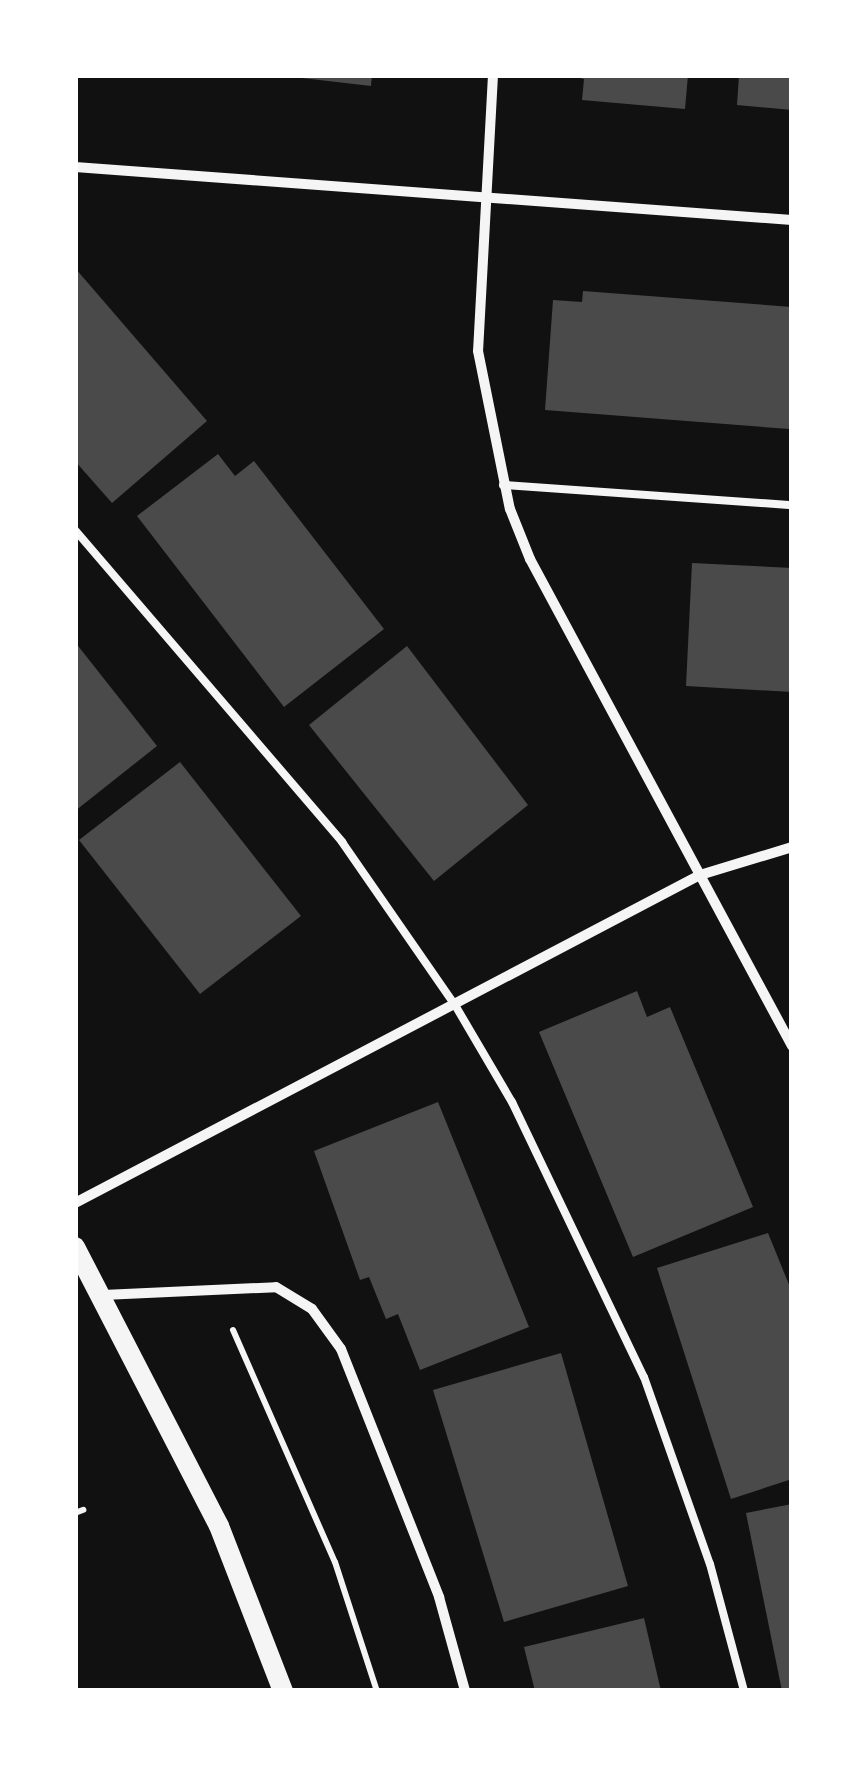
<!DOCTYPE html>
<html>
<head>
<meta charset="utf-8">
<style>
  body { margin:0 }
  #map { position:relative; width:867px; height:1766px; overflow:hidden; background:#111; font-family:Figtree,sans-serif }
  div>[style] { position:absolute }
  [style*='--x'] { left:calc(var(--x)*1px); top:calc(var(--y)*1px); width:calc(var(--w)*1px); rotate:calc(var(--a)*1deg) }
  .building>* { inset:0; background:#4a4a4a }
  .path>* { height:6px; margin:-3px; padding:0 3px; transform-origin:3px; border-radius:3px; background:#f5f5f5 }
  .service>* { height:8px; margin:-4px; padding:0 4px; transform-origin:4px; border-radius:4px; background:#f5f5f5 }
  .minor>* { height:10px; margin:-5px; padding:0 5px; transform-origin:5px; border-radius:5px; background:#f5f5f5 }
  .secondary>* { height:20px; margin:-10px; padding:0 10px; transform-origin:10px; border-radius:10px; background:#f5f5f5 }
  span { translate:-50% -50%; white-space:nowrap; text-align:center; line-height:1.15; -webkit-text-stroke:8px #fff; paint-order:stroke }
  .frame { position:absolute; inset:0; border:78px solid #fff; pointer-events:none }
</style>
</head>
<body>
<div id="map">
  <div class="building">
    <i style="clip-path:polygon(276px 75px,372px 75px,371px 86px)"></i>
    <i style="clip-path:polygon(570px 75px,688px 75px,685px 109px,582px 100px,584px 79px)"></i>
    <i style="clip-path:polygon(739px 75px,792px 75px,792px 110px,737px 105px)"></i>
    <i style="clip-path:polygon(75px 268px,207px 421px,112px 503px,75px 461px)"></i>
    <i style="clip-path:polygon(583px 291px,792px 307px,789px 429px,545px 410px,553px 300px,582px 302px)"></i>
    <i style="clip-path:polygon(218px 454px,235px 476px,254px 461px,384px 629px,284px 707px,137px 516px)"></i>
    <i style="clip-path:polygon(692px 563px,792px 568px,792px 692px,686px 686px)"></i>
    <i style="clip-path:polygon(75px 642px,157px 746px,75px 811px)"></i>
    <i style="clip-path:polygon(407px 646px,528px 805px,434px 881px,309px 725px)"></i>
    <i style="clip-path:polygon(180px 762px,301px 916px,200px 994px,79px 840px)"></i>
    <i style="clip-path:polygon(637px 991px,647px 1017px,670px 1007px,753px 1207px,633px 1257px,539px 1032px)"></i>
    <i style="clip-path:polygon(438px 1102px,529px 1327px,420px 1370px,398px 1314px,386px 1319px,369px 1277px,360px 1280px,314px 1151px)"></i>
    <i style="clip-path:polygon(768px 1233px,792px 1292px,792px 1479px,731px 1499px,657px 1268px)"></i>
    <i style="clip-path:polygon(561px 1353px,628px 1586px,504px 1622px,433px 1390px)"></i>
    <i style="clip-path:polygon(792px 1504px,792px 1691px,782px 1691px,746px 1513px)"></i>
    <i style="clip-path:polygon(644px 1618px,661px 1691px,535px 1691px,524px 1647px)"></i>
  </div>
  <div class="path">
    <i style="--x:233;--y:1330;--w:253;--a:66.3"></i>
    <i style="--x:335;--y:1562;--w:136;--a:72"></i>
    <i style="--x:75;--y:1513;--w:9;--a:-21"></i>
  </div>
  <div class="service">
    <i style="--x:503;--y:485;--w:290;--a:4"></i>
    <i style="--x:75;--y:530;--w:411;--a:49.4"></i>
    <i style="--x:342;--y:842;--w:198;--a:55.3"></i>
    <i style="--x:455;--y:1005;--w:113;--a:59.6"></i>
    <i style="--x:512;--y:1102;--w:305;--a:64.4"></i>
    <i style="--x:644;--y:1377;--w:198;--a:70.6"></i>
    <i style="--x:710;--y:1564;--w:131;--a:75"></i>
  </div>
  <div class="minor">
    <i style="--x:493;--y:75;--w:276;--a:93.1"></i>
    <i style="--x:478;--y:351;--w:161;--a:78.6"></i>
    <i style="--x:510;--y:509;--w:54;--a:68.2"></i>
    <i style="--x:530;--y:559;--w:553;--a:61.72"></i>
    <i style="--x:75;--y:167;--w:719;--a:4.23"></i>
    <i style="--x:75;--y:1203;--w:706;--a:-27.69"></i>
    <i style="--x:700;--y:875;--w:96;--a:-16.9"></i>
    <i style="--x:103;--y:1295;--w:173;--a:-2.6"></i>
    <i style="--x:276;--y:1287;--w:42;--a:31.4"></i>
    <i style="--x:312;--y:1309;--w:49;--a:54.1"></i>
    <i style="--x:341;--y:1349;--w:267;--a:68.4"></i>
    <i style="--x:439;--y:1597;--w:98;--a:74.5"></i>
  </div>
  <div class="secondary">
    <i style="--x:75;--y:1247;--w:314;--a:62.7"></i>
    <i style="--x:219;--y:1526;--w:177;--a:68.8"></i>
  </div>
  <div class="frame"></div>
</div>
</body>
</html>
